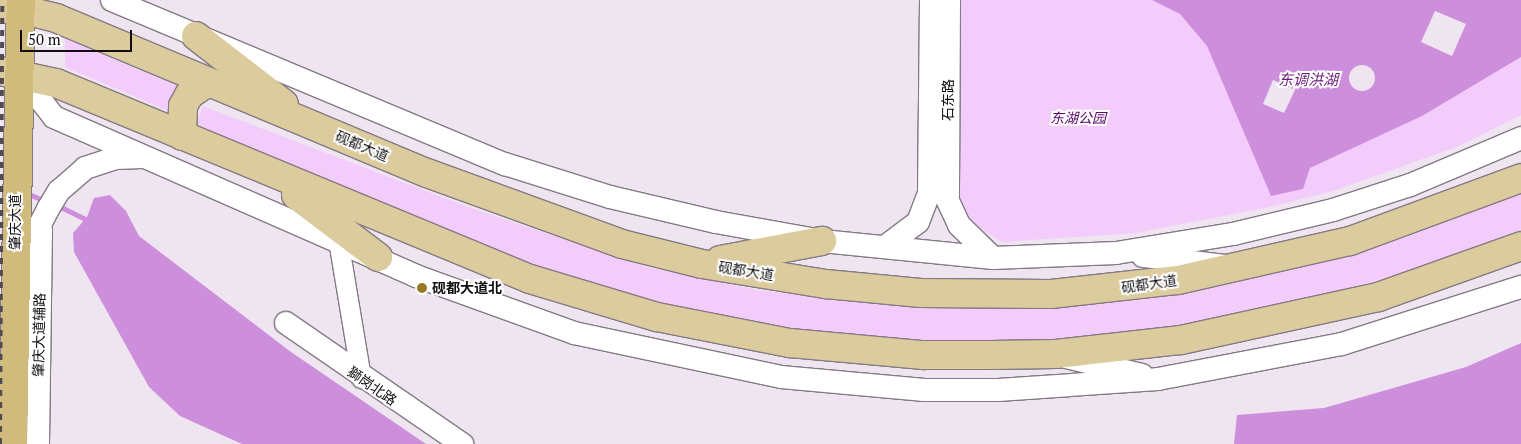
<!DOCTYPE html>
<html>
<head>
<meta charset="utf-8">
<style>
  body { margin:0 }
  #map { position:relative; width:1521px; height:444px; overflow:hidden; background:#eee5f0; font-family:"PT Serif","Noto Sans SC",serif }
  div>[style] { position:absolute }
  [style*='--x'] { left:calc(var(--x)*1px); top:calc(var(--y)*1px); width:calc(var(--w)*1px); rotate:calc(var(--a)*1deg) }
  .green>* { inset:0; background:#f3ccfc }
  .water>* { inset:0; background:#cd8fdc }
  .pier>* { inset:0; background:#eee5f0 }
  .round { border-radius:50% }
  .stream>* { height:4.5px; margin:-2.25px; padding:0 2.25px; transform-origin:2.25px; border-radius:2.25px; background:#cd8fdc }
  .roads { filter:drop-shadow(1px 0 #837a84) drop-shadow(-1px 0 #837a84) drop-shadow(0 1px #837a84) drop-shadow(0 -1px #837a84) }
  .minor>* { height:19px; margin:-9.5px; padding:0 9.5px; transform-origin:9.5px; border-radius:9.5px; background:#fff }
  .tertiary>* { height:22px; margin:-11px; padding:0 11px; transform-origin:11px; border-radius:11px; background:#fff }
  .primary>* { height:28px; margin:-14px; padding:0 14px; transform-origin:14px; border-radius:14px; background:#dccb9d }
  .trunk>* { height:28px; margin:-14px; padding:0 14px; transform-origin:14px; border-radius:14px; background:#d0ba7c }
  .rail>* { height:4px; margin-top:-2px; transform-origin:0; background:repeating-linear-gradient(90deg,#504b51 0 6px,transparent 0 12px) }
  .dots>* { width:14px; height:14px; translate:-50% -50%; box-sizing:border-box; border:2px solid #fff; border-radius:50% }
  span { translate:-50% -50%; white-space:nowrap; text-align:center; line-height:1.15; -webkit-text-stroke:4px #fff; paint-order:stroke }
  .street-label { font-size:14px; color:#100d11 }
  .park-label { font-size:14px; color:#570668; font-style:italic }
  .poi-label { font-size:14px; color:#100d11; font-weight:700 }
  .left { translate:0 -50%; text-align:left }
  .water-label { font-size:15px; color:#681d78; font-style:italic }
  .scale { position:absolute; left:20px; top:30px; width:112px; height:22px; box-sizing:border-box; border:2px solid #100d11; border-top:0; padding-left:6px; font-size:15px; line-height:18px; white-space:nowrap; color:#100d11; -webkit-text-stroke:4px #fff; paint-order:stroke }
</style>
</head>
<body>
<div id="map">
  <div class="green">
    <i style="clip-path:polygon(961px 0,1521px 0,1521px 115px,1459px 146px,1333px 191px,1270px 207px,1135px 233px,1002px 242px,975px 225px,959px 202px)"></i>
    <i style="clip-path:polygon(65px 39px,183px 88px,176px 114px,65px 67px)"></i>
    <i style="clip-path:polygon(203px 106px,468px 207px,647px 267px,757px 290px,867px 303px,972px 309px,1073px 306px,1216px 286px,1404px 238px,1521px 192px,1521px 229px,1421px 269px,1224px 320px,1081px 340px,975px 343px,858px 338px,748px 324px,627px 298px,553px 275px,331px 189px,197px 124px)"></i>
  </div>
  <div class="water">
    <i style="clip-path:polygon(1152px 0,1521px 0,1521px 57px,1422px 116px,1310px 168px,1303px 189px,1271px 196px,1207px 46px,1180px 14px)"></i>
    <i style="clip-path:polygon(110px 195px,126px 211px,139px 236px,291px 352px,426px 444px,242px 444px,180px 416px,149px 387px,74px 252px,73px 233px,87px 217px,94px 198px)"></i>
    <i style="clip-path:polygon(1521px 343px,1521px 444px,1234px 444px,1237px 415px,1324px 408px,1466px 367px)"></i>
  </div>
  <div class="pier">
    <i style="clip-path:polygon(1435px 11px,1466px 24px,1452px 56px,1421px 42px)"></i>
    <i class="round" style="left:1349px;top:65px;width:26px;height:26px"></i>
    <i style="clip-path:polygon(1273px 80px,1295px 90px,1284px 113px,1263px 104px)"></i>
  </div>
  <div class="stream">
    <i style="--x:27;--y:193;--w:20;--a:24"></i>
    <i style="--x:57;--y:205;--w:37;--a:26"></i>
  </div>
  <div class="roads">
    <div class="minor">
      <i style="--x:338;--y:240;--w:140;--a:80.5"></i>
    </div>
    <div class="tertiary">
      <i style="--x:112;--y:0;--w:426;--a:22.7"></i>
      <i style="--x:505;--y:164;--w:110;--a:17.4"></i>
      <i style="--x:610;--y:197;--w:109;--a:13.3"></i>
      <i style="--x:716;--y:222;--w:108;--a:10.2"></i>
      <i style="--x:822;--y:241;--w:172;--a:5.7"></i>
      <i style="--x:993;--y:258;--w:123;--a:-2.3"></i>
      <i style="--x:1116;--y:253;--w:119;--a:-9.2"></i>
      <i style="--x:1233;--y:234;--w:103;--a:-13.5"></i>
      <i style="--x:1333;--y:210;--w:81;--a:-18"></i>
      <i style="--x:1410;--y:185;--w:121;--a:-22.9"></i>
      <i style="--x:949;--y:0;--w:201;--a:90.3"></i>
      <i style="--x:948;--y:201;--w:26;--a:65"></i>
      <i style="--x:959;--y:225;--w:47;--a:44.1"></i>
      <i style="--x:18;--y:71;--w:58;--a:52"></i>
      <i style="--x:54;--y:117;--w:395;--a:23.7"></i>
      <i style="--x:416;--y:276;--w:168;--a:19.8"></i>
      <i style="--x:574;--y:333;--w:212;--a:12"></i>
      <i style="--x:781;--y:377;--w:144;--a:5.2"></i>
      <i style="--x:924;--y:390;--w:74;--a:0"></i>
      <i style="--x:998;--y:390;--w:160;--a:-3.9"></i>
      <i style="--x:1158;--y:379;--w:187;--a:-10.8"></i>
      <i style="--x:1342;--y:344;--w:188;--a:-17.7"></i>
      <i style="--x:886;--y:246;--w:40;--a:-37"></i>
      <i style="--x:918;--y:222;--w:31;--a:-69"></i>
      <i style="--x:929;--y:193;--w:193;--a:-89.4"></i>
      <i style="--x:1143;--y:256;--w:84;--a:6.9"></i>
      <i style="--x:286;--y:323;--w:214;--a:34.5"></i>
      <i style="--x:38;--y:350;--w:79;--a:-107.7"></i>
      <i style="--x:14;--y:275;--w:74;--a:-62.7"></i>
      <i style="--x:48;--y:209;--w:21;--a:-59"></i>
      <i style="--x:59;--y:191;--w:35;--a:-41"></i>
      <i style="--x:85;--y:168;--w:33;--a:-18"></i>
      <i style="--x:116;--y:158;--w:26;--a:-2"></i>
      <i style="--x:1066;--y:357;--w:78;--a:13.3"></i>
      <i style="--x:38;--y:444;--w:214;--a:-89.2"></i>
    </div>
    <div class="primary">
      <i style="--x:0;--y:9;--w:20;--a:0"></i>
      <i style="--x:20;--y:9;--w:37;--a:14"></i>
      <i style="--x:56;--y:18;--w:402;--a:22.7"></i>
      <i style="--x:427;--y:173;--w:208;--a:20"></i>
      <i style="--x:622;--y:244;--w:82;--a:14"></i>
      <i style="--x:702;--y:264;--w:126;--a:9.2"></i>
      <i style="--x:826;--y:284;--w:95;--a:5.4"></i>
      <i style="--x:921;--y:293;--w:130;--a:0.4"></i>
      <i style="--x:1051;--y:294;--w:128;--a:-6.3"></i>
      <i style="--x:1178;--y:280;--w:176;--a:-12.8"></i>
      <i style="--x:1350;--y:241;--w:182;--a:-20.2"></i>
      <i style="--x:196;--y:36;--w:111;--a:37.7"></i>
      <i style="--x:0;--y:71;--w:57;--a:12.1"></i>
      <i style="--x:56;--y:83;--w:513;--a:22.47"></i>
      <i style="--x:530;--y:279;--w:133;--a:16.7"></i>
      <i style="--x:657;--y:317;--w:136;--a:11.1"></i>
      <i style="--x:790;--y:343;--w:134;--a:5.2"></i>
      <i style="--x:923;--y:355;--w:68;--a:0"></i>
      <i style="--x:991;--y:355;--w:65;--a:-0.9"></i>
      <i style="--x:1056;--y:354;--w:126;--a:-6.4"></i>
      <i style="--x:1181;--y:340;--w:202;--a:-12.3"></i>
      <i style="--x:1378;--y:297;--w:152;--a:-19.6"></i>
      <i style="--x:182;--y:136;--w:30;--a:-88"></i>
      <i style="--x:183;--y:106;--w:13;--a:-61"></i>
      <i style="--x:189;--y:95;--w:22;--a:-34"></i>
      <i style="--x:296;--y:195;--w:103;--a:37.1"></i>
      <i style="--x:720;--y:260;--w:104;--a:-10.6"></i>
    </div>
    <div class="trunk">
      <i style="--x:13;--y:444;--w:444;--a:-89"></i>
    </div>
  </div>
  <div class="rail">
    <i style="--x:0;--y:444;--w:444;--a:-89.7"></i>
  </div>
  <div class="dots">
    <i style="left:422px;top:288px;background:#957a21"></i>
  </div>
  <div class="street-label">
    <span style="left:948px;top:100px;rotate:-90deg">石东路</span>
    <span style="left:362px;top:146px;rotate:23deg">砚都大道</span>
    <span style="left:15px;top:222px;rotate:-90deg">肇庆大道</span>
    <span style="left:746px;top:271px;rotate:9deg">砚都大道</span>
    <span style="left:1149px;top:284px;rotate:-8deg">砚都大道</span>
    <span style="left:39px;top:335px;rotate:-89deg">肇庆大道辅路</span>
    <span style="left:372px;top:386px;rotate:35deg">獅岗北路</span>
  </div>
  <div class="park-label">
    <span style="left:1078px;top:118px">东湖公园</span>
  </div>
  <div class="poi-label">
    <span class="left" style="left:432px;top:288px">砚都大道北</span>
  </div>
  <div class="water-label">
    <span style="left:1308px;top:80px">东调洪湖</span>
  </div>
  <div class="scale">50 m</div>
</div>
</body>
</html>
